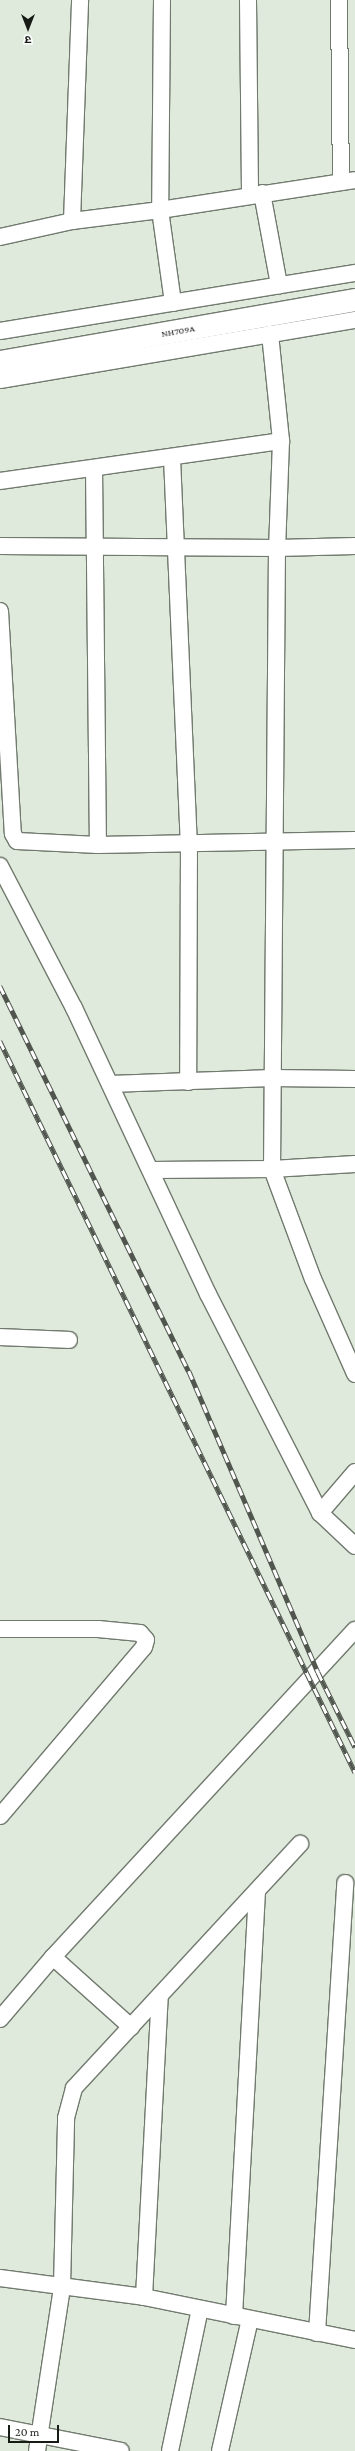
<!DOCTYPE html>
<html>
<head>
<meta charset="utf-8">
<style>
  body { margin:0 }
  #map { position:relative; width:355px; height:2451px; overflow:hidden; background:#dfeadc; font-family:"Crimson Pro","Noto Sans Devanagari",serif }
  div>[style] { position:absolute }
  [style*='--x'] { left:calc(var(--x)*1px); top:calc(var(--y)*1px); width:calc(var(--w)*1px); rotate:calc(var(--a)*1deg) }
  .roads { filter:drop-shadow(1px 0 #717a6e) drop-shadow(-1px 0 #717a6e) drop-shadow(0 1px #717a6e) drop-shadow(0 -1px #717a6e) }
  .street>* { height:16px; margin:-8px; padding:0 8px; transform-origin:8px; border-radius:8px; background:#fff }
  .highway>* { height:22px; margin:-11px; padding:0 11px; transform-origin:11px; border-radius:11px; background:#fff }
  .rail>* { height:4.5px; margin-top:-2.25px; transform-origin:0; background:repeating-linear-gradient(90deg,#fff 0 9px,#50564e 0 18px); box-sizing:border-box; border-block:1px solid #50564e }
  span { translate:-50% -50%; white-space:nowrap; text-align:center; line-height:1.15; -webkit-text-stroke:3.5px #fff; paint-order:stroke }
  .street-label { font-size:10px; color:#171b16 }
  .north { position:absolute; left:8px; top:8px; width:40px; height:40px; -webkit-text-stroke:3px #fff; paint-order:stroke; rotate:180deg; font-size:11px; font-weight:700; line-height:16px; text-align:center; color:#171b16 }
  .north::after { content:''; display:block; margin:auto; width:14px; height:18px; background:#171b16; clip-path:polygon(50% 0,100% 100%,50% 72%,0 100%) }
  .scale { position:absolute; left:8px; top:2425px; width:51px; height:18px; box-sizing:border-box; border:2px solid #171b16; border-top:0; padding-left:5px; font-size:12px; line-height:14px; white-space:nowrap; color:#171b16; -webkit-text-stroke:3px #fff; paint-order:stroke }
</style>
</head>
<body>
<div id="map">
  <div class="roads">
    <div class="street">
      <i style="--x:162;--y:0;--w:210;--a:90.5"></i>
      <i style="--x:160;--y:210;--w:94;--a:82"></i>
      <i style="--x:248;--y:0;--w:195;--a:89.4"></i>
      <i style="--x:339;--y:0;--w:182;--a:89.4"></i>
      <i style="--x:262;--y:193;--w:94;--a:79.5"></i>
      <i style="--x:72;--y:221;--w:221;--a:-87.9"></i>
      <i style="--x:0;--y:237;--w:74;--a:-12.5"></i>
      <i style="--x:72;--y:221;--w:89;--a:-7.1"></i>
      <i style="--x:160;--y:210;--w:197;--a:-8.7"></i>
      <i style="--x:0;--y:331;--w:360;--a:-9.3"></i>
      <i style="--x:270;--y:334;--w:108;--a:84.1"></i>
      <i style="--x:281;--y:441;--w:107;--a:92.1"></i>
      <i style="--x:277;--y:548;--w:621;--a:90.46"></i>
      <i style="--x:272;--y:1169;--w:117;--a:69.6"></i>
      <i style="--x:313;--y:1279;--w:104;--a:66.1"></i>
      <i style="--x:0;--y:380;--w:360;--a:-9.6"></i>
      <i style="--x:172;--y:458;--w:383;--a:87.5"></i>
      <i style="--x:189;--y:841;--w:241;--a:90.2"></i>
      <i style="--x:94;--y:468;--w:377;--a:89.4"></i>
      <i style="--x:0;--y:481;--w:284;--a:-8.1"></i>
      <i style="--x:0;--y:546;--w:277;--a:0.4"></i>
      <i style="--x:277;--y:548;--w:78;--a:-1.5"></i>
      <i style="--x:0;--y:611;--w:223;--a:86.7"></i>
      <i style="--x:13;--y:834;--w:8;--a:60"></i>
      <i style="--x:17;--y:841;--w:81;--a:2.8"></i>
      <i style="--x:98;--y:845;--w:257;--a:-1.1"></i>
      <i style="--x:0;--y:866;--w:160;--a:62.5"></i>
      <i style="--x:74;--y:1008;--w:316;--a:64.9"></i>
      <i style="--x:208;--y:1294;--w:246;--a:62.9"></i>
      <i style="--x:320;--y:1513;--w:48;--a:43.3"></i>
      <i style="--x:110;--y:1084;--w:162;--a:-2.1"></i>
      <i style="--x:272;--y:1078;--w:83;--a:0.7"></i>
      <i style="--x:151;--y:1170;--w:121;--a:-0.5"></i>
      <i style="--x:272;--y:1169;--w:83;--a:-3.4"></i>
      <i style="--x:0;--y:1337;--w:69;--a:2.5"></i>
      <i style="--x:320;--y:1513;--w:54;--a:-49.5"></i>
      <i style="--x:0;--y:1629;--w:98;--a:0"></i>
      <i style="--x:98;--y:1629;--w:42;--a:5.4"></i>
      <i style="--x:140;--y:1633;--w:9;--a:49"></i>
      <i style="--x:146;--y:1640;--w:7;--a:106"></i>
      <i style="--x:144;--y:1647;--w:222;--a:130.4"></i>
      <i style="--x:53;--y:1957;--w:105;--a:41.9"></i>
      <i style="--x:0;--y:2019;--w:82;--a:-49.5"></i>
      <i style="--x:53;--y:1957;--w:445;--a:-47.3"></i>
      <i style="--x:0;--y:2278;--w:145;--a:7.5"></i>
      <i style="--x:144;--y:2297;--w:215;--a:11.5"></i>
      <i style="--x:144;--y:2297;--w:301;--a:-87"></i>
      <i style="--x:234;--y:2316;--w:425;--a:-86.9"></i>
      <i style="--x:317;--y:2333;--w:451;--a:-86.4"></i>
      <i style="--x:0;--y:2427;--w:123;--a:11.2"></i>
      <i style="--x:37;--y:2451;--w:166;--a:-81.3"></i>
      <i style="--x:62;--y:2287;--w:169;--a:-88.6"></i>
      <i style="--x:66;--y:2118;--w:31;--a:-75"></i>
      <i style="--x:74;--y:2088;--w:333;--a:-47.2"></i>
      <i style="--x:170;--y:2451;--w:145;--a:-78.1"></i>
      <i style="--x:220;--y:2451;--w:135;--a:-77.2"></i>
    </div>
    <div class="highway">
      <i style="--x:0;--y:362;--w:360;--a:-9.9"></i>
    </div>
  </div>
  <div class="rail">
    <i style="--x:0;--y:986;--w:429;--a:63.9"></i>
    <i style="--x:189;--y:1371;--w:327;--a:66.8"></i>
    <i style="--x:318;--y:1672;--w:84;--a:63.7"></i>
    <i style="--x:0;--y:1041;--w:813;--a:64.1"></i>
  </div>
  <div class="street-label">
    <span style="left:178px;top:331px;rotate:-10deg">NH709A</span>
  </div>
  <div class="north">उ</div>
  <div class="scale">20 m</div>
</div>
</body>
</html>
